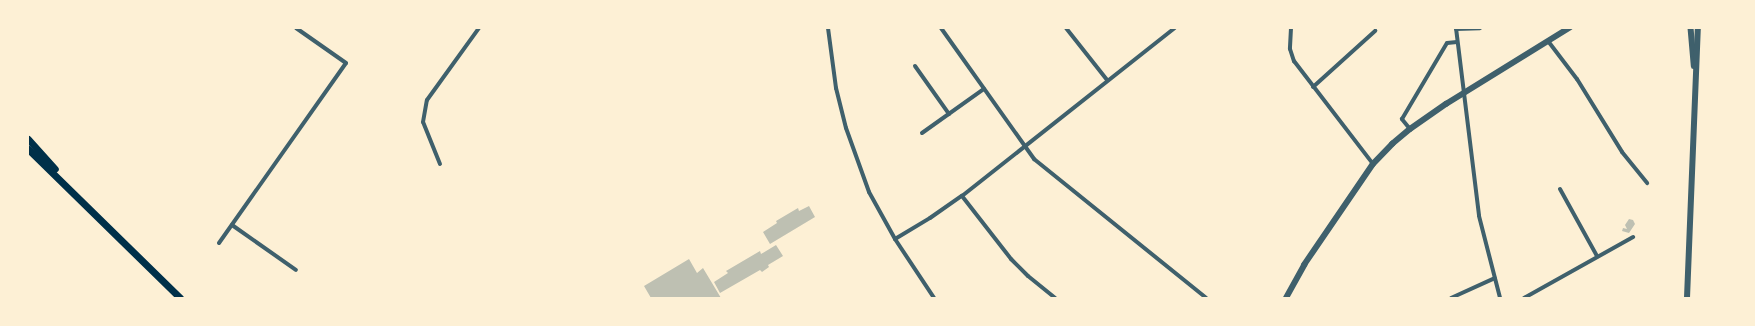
<!DOCTYPE html>
<html>
<head>
<meta charset="utf-8">
<style>
  body { margin:0 }
  #map { position:relative; width:1755px; height:326px; overflow:hidden; background:#fdf0d5; font-family:Karla,sans-serif }
  div>[style] { position:absolute }
  [style*='--x'] { left:calc(var(--x)*1px); top:calc(var(--y)*1px); width:calc(var(--w)*1px); rotate:calc(var(--a)*1deg) }
  .building>* { inset:0; background:#bec0b2 }
  .minor>* { height:4px; margin:-2px; padding:0 2px; transform-origin:2px; border-radius:2px; background:#3f606c }
  .tertiary>* { height:5.5px; margin:-2.75px; padding:0 2.75px; transform-origin:2.75px; border-radius:2.75px; background:#3f606c }
  .trunk>* { height:7px; margin:-3.5px; padding:0 3.5px; transform-origin:3.5px; border-radius:3.5px; background:#003049 }
  span { translate:-50% -50%; white-space:nowrap; text-align:center; line-height:1.15; -webkit-text-stroke:3px #fdf0d5; paint-order:stroke }
  .frame { position:absolute; inset:0; border:29px solid #fdf0d5; pointer-events:none }
</style>
</head>
<body>
<div id="map">
  <div class="building">
    <i style="clip-path:polygon(809px 206px,815px 217px,770px 244px,763px 232px,777px 223px,776px 221px,798px 208px,799px 211px)"></i>
    <i style="clip-path:polygon(1629px 219px,1633px 220px,1635px 224px,1629px 233px,1622px 231px,1623px 228px,1627px 229px,1625px 225px)"></i>
    <i style="clip-path:polygon(776px 245px,783px 256px,768px 265px,769px 267px,762px 272px,760px 270px,720px 293px,714px 282px,728px 273px,726px 271px,760px 251px,761px 254px)"></i>
    <i style="clip-path:polygon(689px 259px,697px 273px,703px 268px,721px 298px,651px 298px,644px 286px)"></i>
  </div>
  <div class="minor">
    <i style="--x:828;--y:28;--w:61;--a:82.4"></i>
    <i style="--x:836;--y:88;--w:41;--a:76"></i>
    <i style="--x:846;--y:128;--w:68;--a:70.2"></i>
    <i style="--x:869;--y:192;--w:54;--a:61"></i>
    <i style="--x:895;--y:239;--w:71;--a:56.5"></i>
    <i style="--x:941;--y:28;--w:161;--a:54.6"></i>
    <i style="--x:1034;--y:159;--w:221;--a:38.9"></i>
    <i style="--x:1066;--y:28;--w:66;--a:51.7"></i>
    <i style="--x:1291;--y:28;--w:21;--a:93"></i>
    <i style="--x:1290;--y:49;--w:13;--a:72"></i>
    <i style="--x:1294;--y:61;--w:130;--a:52.5"></i>
    <i style="--x:1456;--y:28;--w:189;--a:83"></i>
    <i style="--x:1479;--y:216;--w:85;--a:75.6"></i>
    <i style="--x:1456;--y:29;--w:24;--a:-2"></i>
    <i style="--x:1548;--y:41;--w:48;--a:52.7"></i>
    <i style="--x:1577;--y:79;--w:86;--a:58.3"></i>
    <i style="--x:1622;--y:152;--w:40;--a:51"></i>
    <i style="--x:915;--y:66;--w:59;--a:54.7"></i>
    <i style="--x:1313;--y:87;--w:84;--a:-42.1"></i>
    <i style="--x:1410;--y:129;--w:13;--a:-129"></i>
    <i style="--x:1402;--y:119;--w:88;--a:-59.4"></i>
    <i style="--x:1447;--y:43;--w:10;--a:-6"></i>
    <i style="--x:922;--y:133;--w:76;--a:-35.4"></i>
    <i style="--x:440;--y:164;--w:45;--a:-112"></i>
    <i style="--x:423;--y:122;--w:22;--a:-80"></i>
    <i style="--x:427;--y:100;--w:89;--a:-54.2"></i>
    <i style="--x:1560;--y:189;--w:77;--a:61.1"></i>
    <i style="--x:962;--y:196;--w:80;--a:52.1"></i>
    <i style="--x:1011;--y:259;--w:24;--a:45"></i>
    <i style="--x:1028;--y:276;--w:35;--a:39"></i>
    <i style="--x:232;--y:225;--w:78;--a:35.1"></i>
    <i style="--x:895;--y:239;--w:41;--a:-31"></i>
    <i style="--x:930;--y:218;--w:39;--a:-35"></i>
    <i style="--x:962;--y:196;--w:271;--a:-38.3"></i>
    <i style="--x:219;--y:243;--w:220;--a:-54.8"></i>
    <i style="--x:346;--y:63;--w:61;--a:-145"></i>
    <i style="--x:1451;--y:298;--w:48;--a:-24.4"></i>
    <i style="--x:1524;--y:298;--w:125;--a:-29.2"></i>
  </div>
  <div class="tertiary">
    <i style="--x:1691;--y:28;--w:38;--a:85"></i>
    <i style="--x:1286;--y:298;--w:38;--a:-61"></i>
    <i style="--x:1304;--y:265;--w:122;--a:-55.7"></i>
    <i style="--x:1373;--y:164;--w:28;--a:-46"></i>
    <i style="--x:1392;--y:144;--w:23;--a:-40"></i>
    <i style="--x:1410;--y:129;--w:44;--a:-34.8"></i>
    <i style="--x:1446;--y:104;--w:145;--a:-31.7"></i>
    <i style="--x:1687;--y:298;--w:270;--a:-87.7"></i>
  </div>
  <div class="trunk">
    <i style="--x:28;--y:139;--w:40;--a:48"></i>
    <i style="--x:28;--y:149;--w:213;--a:44.4"></i>
  </div>
  <div class="frame"></div>
</div>
</body>
</html>
